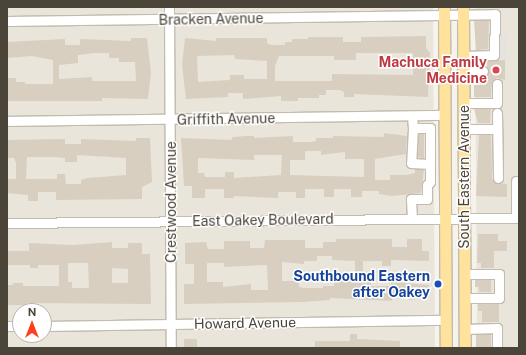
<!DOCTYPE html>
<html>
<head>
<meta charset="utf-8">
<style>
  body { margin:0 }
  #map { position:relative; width:526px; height:355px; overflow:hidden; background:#f6f3ec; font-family:"Public Sans",sans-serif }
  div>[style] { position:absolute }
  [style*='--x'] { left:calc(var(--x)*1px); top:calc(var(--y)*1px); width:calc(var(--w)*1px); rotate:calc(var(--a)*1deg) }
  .residential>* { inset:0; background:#eae5da }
  .parking>* { inset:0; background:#e5e3e0 }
  .building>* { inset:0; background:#d8cfc1 }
  .roads { filter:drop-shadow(1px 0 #c2bbae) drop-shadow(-1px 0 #c2bbae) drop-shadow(0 1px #c2bbae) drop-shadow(0 -1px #c2bbae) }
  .minor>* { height:9px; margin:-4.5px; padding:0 4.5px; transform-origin:4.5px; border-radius:4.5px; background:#fff }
  .major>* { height:11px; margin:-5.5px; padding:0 5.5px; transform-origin:5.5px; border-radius:5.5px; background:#ffe39c }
  .dots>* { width:11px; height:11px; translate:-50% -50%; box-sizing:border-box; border:2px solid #fff; border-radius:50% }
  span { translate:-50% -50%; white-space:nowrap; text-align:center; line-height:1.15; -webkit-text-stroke:3px #fff; paint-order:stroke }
  .street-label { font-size:14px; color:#4b4439 }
  .health-label { font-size:14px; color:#be3a42; font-weight:700 }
  .right { translate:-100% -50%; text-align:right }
  .transit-label { font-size:14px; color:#164399; font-weight:700 }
  .frame { position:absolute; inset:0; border:8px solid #4b4439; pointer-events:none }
  .north { position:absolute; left:12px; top:303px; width:40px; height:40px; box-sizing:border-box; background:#fff; border:1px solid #b7b4b0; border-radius:50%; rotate:0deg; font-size:11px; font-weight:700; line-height:16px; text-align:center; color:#4b4439 }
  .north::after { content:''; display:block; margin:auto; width:14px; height:18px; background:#fc3f1d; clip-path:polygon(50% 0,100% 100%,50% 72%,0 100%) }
</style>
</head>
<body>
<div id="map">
  <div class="residential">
    <i style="clip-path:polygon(evenodd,7px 7px,433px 7px,435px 348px,7px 348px,7px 7px,20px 311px,44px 311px,44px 335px,20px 335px,20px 311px)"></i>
    <i style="clip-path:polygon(475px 7px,519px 7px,519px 348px,477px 348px)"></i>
  </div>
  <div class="parking">
    <i style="clip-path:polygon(491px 35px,507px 35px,507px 59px,491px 59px)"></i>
    <i style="clip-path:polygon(474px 59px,485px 59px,486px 82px,474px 82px)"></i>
  </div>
  <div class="building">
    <i style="clip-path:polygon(474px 20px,489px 20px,488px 49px,476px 50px)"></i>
    <i style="clip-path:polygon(evenodd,426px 36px,426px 48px,430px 53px,428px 97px,354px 94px,354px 97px,344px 97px,344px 92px,340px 90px,326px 90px,326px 95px,319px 95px,319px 98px,298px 98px,298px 101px,281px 101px,281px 96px,243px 99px,243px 93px,228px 93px,228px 97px,186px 99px,182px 65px,185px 38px,216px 41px,216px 38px,267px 38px,267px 43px,271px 45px,285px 45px,285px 42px,292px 42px,292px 39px,308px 39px,308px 37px,343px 37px,343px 42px,361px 42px,361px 37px,426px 36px,356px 53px,413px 53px,413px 75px,332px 74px,332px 81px,275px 81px,275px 66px,279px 56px,334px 56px,334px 60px,356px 60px,356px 53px,426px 36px,234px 55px,235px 59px,267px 61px,267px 79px,244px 79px,244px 75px,230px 75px,230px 80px,198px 82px,197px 56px,234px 55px)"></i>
    <i style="clip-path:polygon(evenodd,131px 38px,147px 38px,151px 73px,148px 99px,102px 98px,102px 101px,7px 101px,7px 78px,16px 78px,16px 82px,25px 82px,25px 84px,53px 84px,53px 60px,32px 56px,7px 58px,7px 42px,65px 39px,65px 45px,80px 45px,80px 39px,131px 41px,131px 38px,95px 53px,109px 53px,109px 58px,119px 58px,119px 62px,135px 62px,136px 81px,92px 81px,92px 77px,59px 79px,59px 65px,78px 63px,78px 55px,95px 53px)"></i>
    <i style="clip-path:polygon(505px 60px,505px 80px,497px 78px,492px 81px,491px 97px,474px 97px,474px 85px,486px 85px,489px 71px,486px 61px)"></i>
    <i style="clip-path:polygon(474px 109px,491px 109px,490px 123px,478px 123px)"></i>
    <i style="clip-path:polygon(evenodd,384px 133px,407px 136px,406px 154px,375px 159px,375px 180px,390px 180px,390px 175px,407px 175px,415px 173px,415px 169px,424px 170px,421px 193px,392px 196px,379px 194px,379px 191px,362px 191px,362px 197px,351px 197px,351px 189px,334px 189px,334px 197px,324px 197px,324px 189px,305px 189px,305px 198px,296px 198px,296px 192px,278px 192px,278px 198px,234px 196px,234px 198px,224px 198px,224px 189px,205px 189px,205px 198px,192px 198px,192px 186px,184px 186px,181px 138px,232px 140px,232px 137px,246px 136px,254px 136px,254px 138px,293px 136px,293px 142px,311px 142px,316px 141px,316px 138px,333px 138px,333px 136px,384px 137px,384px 133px,305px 151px,321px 151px,321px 155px,345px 152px,345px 159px,364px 159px,364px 177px,290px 175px,290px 160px,305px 160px,305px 151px,384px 133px,254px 155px,282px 155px,281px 175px,234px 178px,234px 172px,225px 172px,225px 177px,205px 177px,204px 173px,198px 173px,198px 158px,254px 160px,254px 155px)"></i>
    <i style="clip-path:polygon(419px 134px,424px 134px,424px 158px,417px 157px)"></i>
    <i style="clip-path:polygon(479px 135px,491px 135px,492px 178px,495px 183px,507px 184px,507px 197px,476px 196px)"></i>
    <i style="clip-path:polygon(evenodd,136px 138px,150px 138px,152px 182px,142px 187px,142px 199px,56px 200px,56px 192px,38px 192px,38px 201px,28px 201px,28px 195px,7px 193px,7px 179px,16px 179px,16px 163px,14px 158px,7px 158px,7px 140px,65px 139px,65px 144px,81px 144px,81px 139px,136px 141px,136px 138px,77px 155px,126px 158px,126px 175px,87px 178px,81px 180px,81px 184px,66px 184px,65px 174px,57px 174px,57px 179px,26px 179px,27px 157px,55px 157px,65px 158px,65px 162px,77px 162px,77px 155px)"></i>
    <i style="clip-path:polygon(478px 234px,498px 234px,498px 241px,507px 241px,507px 251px,494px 251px,494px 268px,481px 268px,481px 263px,477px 263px)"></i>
    <i style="clip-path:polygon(evenodd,336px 239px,392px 239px,392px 247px,407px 247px,407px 239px,422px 239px,422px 251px,429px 251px,429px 261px,391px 260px,391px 266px,382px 266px,382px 261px,363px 261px,363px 279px,371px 279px,371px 286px,391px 286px,391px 282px,429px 285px,429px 297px,409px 300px,409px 297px,392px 297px,392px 301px,330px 298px,330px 300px,304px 302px,184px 304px,184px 284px,194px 284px,194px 264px,185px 264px,185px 243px,206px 242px,208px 249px,224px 249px,224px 241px,250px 241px,250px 248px,264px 248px,265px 240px,305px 240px,305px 248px,323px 248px,323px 242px,336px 242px,336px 239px,317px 256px,332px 256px,332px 260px,355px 261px,355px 277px,334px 277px,334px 286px,323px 286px,323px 288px,304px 288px,299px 287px,299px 281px,282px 281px,282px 262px,304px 264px,304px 261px,317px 261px,317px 256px,336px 239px,207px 263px,224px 263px,224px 267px,267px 265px,268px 290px,251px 290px,251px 284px,223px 287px,223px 282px,207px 282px,207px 263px)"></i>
    <i style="clip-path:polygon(evenodd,112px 242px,112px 248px,128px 248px,128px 243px,142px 243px,142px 254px,150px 254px,151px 304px,27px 303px,27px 305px,7px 305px,7px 285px,13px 285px,13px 283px,23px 283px,23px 286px,59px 286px,59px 265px,38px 265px,38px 268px,30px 268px,30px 265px,7px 265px,7px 251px,29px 251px,29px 243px,73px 245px,112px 242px,68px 263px,88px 263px,89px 288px,72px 288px,72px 282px,68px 282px,68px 263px,112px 242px,112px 268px,128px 269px,128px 283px,112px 283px,112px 268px)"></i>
    <i style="clip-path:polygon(475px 280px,491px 280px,491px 292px,479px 292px,479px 287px,475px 287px)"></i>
    <i style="clip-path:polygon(478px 304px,499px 304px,499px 322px,482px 322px,482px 311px,478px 311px)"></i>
    <i style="clip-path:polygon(350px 334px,357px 334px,357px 339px,400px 341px,400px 348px,315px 348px,315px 341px,350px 341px)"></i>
    <i style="clip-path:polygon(491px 334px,491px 347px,476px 347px,476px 335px)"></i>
    <i style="clip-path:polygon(184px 339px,197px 339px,197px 348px,184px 348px)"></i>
  </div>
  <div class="roads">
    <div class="minor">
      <i style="--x:169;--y:7;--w:341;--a:89.7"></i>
      <i style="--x:7;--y:21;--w:488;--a:-0.8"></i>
      <i style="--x:495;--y:14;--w:18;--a:90"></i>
      <i style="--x:464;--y:56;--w:30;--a:-2"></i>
      <i style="--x:494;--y:55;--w:18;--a:-90"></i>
      <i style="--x:464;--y:70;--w:19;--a:3"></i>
      <i style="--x:464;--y:103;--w:33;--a:0"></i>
      <i style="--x:497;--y:103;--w:19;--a:-90"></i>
      <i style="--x:497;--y:113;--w:65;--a:89.1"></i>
      <i style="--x:7;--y:121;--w:438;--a:-0.8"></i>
      <i style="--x:413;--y:128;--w:35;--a:93"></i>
      <i style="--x:411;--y:163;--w:19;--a:3"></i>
      <i style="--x:464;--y:129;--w:33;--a:0"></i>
      <i style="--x:516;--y:181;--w:37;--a:90"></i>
      <i style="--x:412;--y:219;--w:20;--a:-93"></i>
      <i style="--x:411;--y:199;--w:16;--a:0"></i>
      <i style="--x:427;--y:199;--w:14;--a:-90"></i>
      <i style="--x:427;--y:185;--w:4;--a:-45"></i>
      <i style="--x:430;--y:182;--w:54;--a:-90"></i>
      <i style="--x:430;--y:128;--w:17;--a:180"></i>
      <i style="--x:413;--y:128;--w:12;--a:-95"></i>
      <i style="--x:7;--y:223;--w:512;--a:-0.56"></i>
      <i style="--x:465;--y:274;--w:34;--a:0"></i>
      <i style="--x:499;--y:274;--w:24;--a:90"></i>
      <i style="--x:499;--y:298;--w:34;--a:180"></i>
      <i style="--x:7;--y:326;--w:13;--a:0"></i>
      <i style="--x:44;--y:326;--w:402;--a:-0.9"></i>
      <i style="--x:465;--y:329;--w:32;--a:-2"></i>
      <i style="--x:497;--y:328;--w:20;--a:90"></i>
    </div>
    <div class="major">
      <i style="--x:444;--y:7;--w:341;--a:89.7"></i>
      <i style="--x:463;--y:7;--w:341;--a:89.7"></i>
    </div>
  </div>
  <div class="dots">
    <i style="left:496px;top:70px;background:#e0444e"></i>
    <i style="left:438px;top:284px;background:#1a4fb4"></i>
  </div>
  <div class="street-label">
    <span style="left:211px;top:19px;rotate:-1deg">Bracken Avenue</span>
    <span style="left:226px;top:119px;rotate:-1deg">Griffith Avenue</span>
    <span style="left:464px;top:177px;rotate:-90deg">South Eastern Avenue</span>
    <span style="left:171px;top:202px;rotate:-90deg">Crestwood Avenue</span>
    <span style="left:263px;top:220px;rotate:-1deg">East Oakey Boulevard</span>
    <span style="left:245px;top:323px;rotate:-1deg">Howard Avenue</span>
  </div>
  <div class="health-label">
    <span class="right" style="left:487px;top:70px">Machuca Family<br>Medicine</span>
  </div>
  <div class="transit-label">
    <span class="right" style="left:430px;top:284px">Southbound Eastern<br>after Oakey</span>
  </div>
  <div class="frame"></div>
  <div class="north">N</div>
</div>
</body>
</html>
